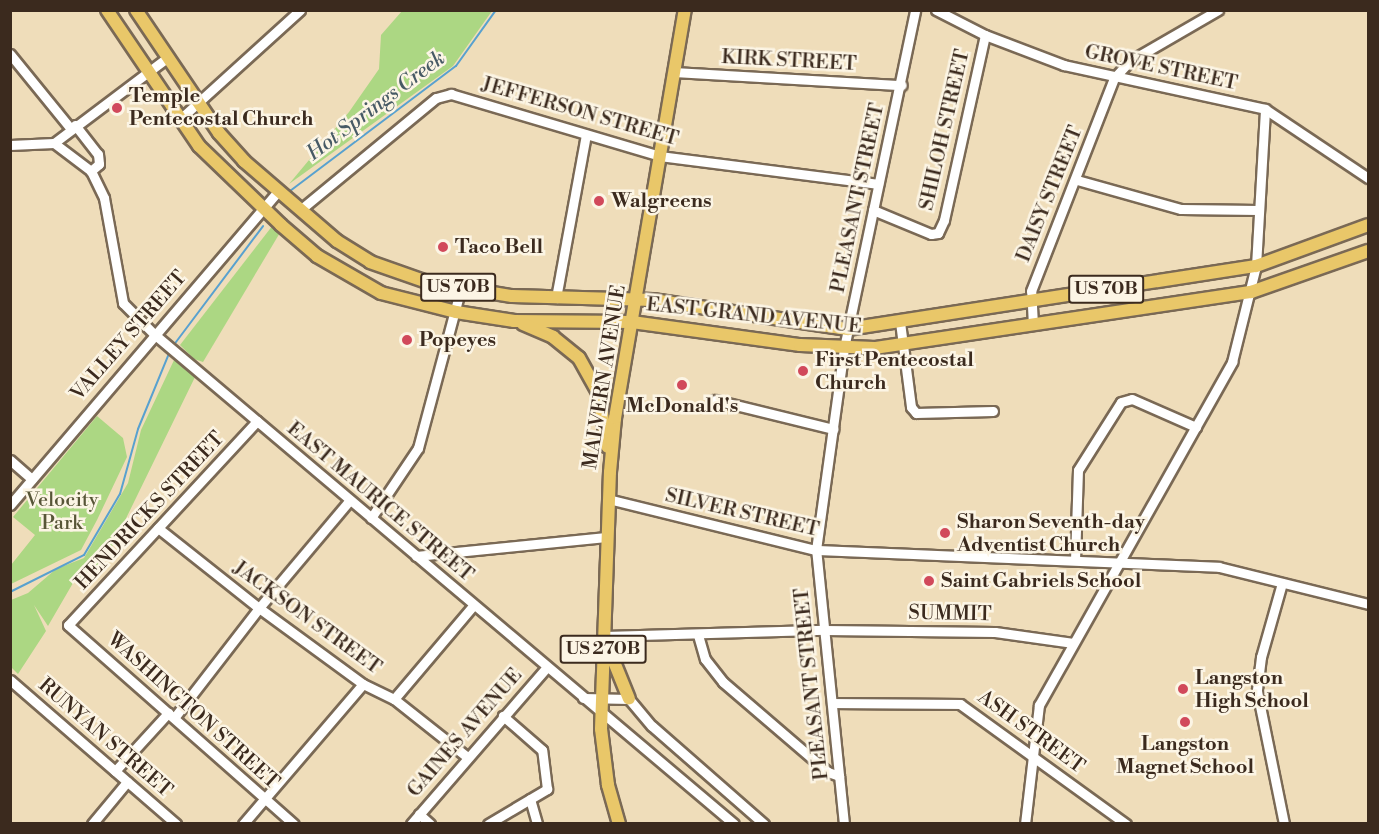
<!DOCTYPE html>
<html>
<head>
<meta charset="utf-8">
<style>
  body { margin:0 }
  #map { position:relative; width:1379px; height:834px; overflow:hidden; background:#efddba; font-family:"Libre Bodoni",serif }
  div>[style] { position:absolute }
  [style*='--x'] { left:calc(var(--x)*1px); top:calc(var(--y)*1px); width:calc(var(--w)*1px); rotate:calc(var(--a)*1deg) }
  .green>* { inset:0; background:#acd783 }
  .stream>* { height:2px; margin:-1px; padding:0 1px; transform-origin:1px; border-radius:1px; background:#58a1cf }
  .roads { filter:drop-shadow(2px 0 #7a6955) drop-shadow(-2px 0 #7a6955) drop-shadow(0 2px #7a6955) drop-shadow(0 -2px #7a6955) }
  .minor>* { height:9px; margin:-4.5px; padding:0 4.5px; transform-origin:4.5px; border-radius:4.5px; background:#fff }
  .major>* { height:12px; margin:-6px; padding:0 6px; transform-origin:6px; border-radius:6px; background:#e9c769 }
  .dots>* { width:16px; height:16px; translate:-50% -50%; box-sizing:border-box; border:3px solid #fcf5e5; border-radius:50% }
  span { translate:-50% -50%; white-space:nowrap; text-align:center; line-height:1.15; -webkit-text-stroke:5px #fcf5e5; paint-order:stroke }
  .shield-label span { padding:2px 4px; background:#fcf5e5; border:2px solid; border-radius:4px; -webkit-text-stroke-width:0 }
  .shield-label { font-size:18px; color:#3b2a1e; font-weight:700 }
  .street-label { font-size:20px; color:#3b2a1e }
  .poi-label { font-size:20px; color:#3b2a1e; font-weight:700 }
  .left { translate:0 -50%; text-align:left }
  .park-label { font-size:20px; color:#575537 }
  .water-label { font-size:21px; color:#475a65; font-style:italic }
  .frame { position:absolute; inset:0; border:12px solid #3b2a1e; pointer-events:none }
</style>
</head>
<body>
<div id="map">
  <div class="green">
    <i style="clip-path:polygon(402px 11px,492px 11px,453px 66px,289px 184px,349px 112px,379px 69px,381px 35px)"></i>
    <i style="clip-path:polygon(273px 225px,281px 231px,203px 362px,194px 359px,180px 345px)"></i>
    <i style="clip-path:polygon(175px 358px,196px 375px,115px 541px,104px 561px,73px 583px,48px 626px,34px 605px,46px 631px,18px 674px,11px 667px,11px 600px,28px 593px,56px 569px,84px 558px,128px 483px,141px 430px)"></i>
    <i style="clip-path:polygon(97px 416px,123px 438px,127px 457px,97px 520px,81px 550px,11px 584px,11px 565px,35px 535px,13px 517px)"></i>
  </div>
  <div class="stream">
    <i style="--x:290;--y:191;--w:208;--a:-37"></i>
    <i style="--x:456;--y:66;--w:69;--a:-54.5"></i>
    <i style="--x:173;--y:346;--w:150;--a:-53.1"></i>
    <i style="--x:10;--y:592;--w:83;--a:-26.6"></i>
    <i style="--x:84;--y:555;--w:71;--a:-59.5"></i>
    <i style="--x:120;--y:494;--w:67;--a:-74.5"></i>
    <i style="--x:138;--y:429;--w:84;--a:-67.7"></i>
  </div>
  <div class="roads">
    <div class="minor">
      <i style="--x:936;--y:10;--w:55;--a:27"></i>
      <i style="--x:985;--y:35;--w:85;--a:20.8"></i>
      <i style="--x:1064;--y:65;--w:206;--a:12.3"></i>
      <i style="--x:1265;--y:109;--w:124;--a:33.8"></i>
      <i style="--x:10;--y:54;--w:97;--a:50.9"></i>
      <i style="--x:674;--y:72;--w:228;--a:3.3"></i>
      <i style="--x:180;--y:119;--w:162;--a:-42.2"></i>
      <i style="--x:75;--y:125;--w:37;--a:52"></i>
      <i style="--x:98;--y:154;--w:10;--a:84"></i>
      <i style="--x:99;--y:164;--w:11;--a:139"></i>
      <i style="--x:54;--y:143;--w:141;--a:-37"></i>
      <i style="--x:10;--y:145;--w:44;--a:-2.6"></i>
      <i style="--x:54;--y:143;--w:46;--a:37.1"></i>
      <i style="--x:91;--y:171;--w:30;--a:64"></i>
      <i style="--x:104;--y:198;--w:107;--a:79.7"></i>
      <i style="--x:123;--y:303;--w:44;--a:45"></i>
      <i style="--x:154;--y:334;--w:759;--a:40.19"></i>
      <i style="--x:1077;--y:180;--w:108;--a:15.6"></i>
      <i style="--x:1181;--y:209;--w:77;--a:0.7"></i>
      <i style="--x:300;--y:210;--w:176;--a:-39.5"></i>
      <i style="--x:436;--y:98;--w:16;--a:-15"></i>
      <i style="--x:451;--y:94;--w:218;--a:16.5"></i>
      <i style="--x:660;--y:156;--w:220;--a:7.3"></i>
      <i style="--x:873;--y:210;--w:63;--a:22.5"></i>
      <i style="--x:931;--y:234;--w:7;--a:-8"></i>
      <i style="--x:938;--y:233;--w:14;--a:-65"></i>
      <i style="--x:944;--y:220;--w:189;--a:-77.5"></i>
      <i style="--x:556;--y:298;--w:166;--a:-79.6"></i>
      <i style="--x:900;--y:322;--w:86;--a:82.6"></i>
      <i style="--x:911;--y:407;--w:8;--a:50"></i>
      <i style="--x:916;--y:413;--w:77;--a:-1.5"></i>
      <i style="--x:1033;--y:325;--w:34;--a:-93"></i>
      <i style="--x:1031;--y:291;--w:229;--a:-68.7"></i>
      <i style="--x:1114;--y:78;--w:23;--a:-47"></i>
      <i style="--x:1130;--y:61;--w:102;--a:-30.1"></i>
      <i style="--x:715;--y:400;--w:122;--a:13.8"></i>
      <i style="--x:257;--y:421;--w:278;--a:132.8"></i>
      <i style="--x:68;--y:625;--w:301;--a:41.4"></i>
      <i style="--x:10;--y:460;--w:29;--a:41"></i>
      <i style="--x:608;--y:499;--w:214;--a:13.8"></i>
      <i style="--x:816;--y:550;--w:403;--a:2.4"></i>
      <i style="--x:1219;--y:567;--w:154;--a:13.9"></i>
      <i style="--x:10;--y:505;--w:411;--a:-49.5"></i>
      <i style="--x:371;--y:518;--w:84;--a:-56.1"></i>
      <i style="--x:418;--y:448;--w:166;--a:-75"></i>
      <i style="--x:158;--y:528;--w:129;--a:38.4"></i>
      <i style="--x:259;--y:608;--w:129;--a:36.2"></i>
      <i style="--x:363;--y:684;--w:34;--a:26"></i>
      <i style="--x:394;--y:699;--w:92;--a:38.4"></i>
      <i style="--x:416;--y:556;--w:191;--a:-5.7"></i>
      <i style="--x:1075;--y:560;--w:90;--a:-88.1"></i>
      <i style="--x:1078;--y:470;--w:80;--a:-57.7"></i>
      <i style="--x:1121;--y:402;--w:11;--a:-15"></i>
      <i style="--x:1132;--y:399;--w:70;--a:23.6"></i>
      <i style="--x:1282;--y:583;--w:77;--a:105.8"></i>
      <i style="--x:1261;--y:657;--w:34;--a:97"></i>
      <i style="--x:1257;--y:691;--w:136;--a:78.5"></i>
      <i style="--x:698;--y:635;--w:25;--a:74"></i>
      <i style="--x:705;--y:659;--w:29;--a:52"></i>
      <i style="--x:723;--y:682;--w:138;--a:40.6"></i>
      <i style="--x:828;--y:772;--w:12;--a:20"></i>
      <i style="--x:604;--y:636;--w:221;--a:-1.6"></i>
      <i style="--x:825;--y:630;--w:170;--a:0.7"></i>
      <i style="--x:995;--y:632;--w:79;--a:8"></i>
      <i style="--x:10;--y:680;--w:220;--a:40.9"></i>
      <i style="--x:583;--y:698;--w:46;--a:1.2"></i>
      <i style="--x:629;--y:699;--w:35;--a:50"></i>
      <i style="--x:652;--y:726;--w:149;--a:41.2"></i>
      <i style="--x:394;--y:699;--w:122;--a:-49.7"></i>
      <i style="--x:832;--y:703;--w:128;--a:0.4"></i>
      <i style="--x:960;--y:704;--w:205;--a:35.9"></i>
      <i style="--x:174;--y:718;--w:139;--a:-52.3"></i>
      <i style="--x:259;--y:608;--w:141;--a:-49.9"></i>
      <i style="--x:115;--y:771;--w:79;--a:-47.6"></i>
      <i style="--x:530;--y:799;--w:26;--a:74"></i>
      <i style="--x:419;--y:814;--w:15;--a:42"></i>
      <i style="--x:92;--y:824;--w:55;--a:-50.2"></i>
      <i style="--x:243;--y:824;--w:184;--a:-49.4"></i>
      <i style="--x:411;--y:824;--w:206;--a:-49.1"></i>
      <i style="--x:488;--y:824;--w:69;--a:-30.7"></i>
      <i style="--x:547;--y:789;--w:39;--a:-97"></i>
      <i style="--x:542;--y:750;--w:52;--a:-138.9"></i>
      <i style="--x:844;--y:824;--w:275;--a:-95.8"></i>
      <i style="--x:816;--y:550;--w:204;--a:-82.1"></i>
      <i style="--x:844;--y:348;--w:345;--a:-78.1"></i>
      <i style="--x:1025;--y:824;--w:120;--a:-83.3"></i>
      <i style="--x:1039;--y:705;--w:394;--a:-60.6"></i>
      <i style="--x:1232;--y:362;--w:99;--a:-76"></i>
      <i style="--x:1256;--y:266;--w:157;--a:-86.7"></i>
    </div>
    <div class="major">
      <i style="--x:107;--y:10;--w:164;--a:55.9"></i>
      <i style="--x:199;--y:146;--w:114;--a:43.9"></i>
      <i style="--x:281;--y:225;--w:48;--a:40.7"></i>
      <i style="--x:317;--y:256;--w:74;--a:30"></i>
      <i style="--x:381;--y:293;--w:77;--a:14.2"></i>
      <i style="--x:456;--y:312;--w:59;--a:8.8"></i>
      <i style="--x:514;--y:321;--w:118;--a:0.5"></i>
      <i style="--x:632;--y:322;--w:170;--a:7.8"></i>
      <i style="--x:800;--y:345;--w:75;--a:2.3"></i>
      <i style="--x:875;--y:348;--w:380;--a:-8.5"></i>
      <i style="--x:1251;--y:292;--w:124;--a:-19.3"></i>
      <i style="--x:136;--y:10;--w:148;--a:56"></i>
      <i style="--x:219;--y:133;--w:38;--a:48"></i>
      <i style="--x:244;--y:161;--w:123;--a:40.7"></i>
      <i style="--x:337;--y:241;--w:39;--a:32"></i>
      <i style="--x:370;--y:262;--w:60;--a:19.3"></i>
      <i style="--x:427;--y:282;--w:86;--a:9.4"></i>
      <i style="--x:512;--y:296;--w:141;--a:1.6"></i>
      <i style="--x:653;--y:300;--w:197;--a:8.5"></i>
      <i style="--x:848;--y:329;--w:413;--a:-8.8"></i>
      <i style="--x:1256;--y:266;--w:119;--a:-20.1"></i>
      <i style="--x:523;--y:324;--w:33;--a:23"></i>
      <i style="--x:553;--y:337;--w:33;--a:39"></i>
      <i style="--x:579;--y:358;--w:41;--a:60.9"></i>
      <i style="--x:599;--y:394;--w:53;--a:81.3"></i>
      <i style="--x:606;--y:642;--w:61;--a:68"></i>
      <i style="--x:619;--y:824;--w:41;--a:-105.8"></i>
      <i style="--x:608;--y:785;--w:56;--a:-97.1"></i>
      <i style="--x:601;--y:729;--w:257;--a:-88"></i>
      <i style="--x:610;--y:472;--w:54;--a:-84.7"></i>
      <i style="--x:615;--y:418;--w:414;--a:-80.3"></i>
    </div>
  </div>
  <div class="dots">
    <i style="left:117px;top:108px;background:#d1495b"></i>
    <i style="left:599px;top:201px;background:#d1495b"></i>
    <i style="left:443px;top:247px;background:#d1495b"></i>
    <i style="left:407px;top:340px;background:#d1495b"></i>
    <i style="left:803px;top:371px;background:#d1495b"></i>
    <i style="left:682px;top:385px;background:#d1495b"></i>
    <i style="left:945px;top:533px;background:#d1495b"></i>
    <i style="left:929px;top:581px;background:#d1495b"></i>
    <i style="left:1183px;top:689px;background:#d1495b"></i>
    <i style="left:1185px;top:722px;background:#d1495b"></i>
  </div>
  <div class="shield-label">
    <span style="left:458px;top:287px">US 70B</span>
    <span style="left:1106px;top:289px">US 70B</span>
    <span style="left:603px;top:649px">US 270B</span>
  </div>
  <div class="street-label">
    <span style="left:789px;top:61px;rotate:3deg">KIRK STREET</span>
    <span style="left:1161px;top:68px;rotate:12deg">GROVE STREET</span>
    <span style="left:580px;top:112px;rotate:16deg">JEFFERSON STREET</span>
    <span style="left:945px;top:130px;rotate:-77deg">SHILOH STREET</span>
    <span style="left:1050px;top:194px;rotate:-68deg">DAISY STREET</span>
    <span style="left:858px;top:198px;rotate:-78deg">PLEASANT STREET</span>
    <span style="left:754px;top:316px;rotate:6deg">EAST GRAND AVENUE</span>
    <span style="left:129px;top:336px;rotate:-49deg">VALLEY STREET</span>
    <span style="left:605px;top:377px;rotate:-81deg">MALVERN AVENUE</span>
    <span style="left:380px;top:502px;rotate:40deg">EAST MAURICE STREET</span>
    <span style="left:150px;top:511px;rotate:-47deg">HENDRICKS STREET</span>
    <span style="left:742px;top:513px;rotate:13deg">SILVER STREET</span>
    <span style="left:950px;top:614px;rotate:1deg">SUMMIT</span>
    <span style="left:307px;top:618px;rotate:36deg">JACKSON STREET</span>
    <span style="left:812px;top:684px;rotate:-96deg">PLEASANT STREET</span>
    <span style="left:193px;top:711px;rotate:42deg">WASHINGTON STREET</span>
    <span style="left:1031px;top:732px;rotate:36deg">ASH STREET</span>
    <span style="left:465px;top:733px;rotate:-49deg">GAINES AVENUE</span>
    <span style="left:105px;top:738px;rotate:41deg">RUNYAN STREET</span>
  </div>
  <div class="poi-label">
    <span class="left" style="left:129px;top:108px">Temple<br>Pentecostal Church</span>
    <span class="left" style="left:611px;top:201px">Walgreens</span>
    <span class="left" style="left:455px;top:247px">Taco Bell</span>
    <span class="left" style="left:419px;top:340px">Popeyes</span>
    <span class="left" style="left:815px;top:372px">First Pentecostal<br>Church</span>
    <span style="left:682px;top:406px">McDonald's</span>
    <span class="left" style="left:957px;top:534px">Sharon Seventh-day<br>Adventist Church</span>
    <span class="left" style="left:941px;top:581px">Saint Gabriels School</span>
    <span class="left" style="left:1195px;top:690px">Langston<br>High School</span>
    <span style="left:1185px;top:756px">Langston<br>Magnet School</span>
  </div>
  <div class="park-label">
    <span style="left:62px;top:512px">Velocity<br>Park</span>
  </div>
  <div class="water-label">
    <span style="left:376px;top:106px;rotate:-37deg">Hot Springs Creek</span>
  </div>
  <div class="frame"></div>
</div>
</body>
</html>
